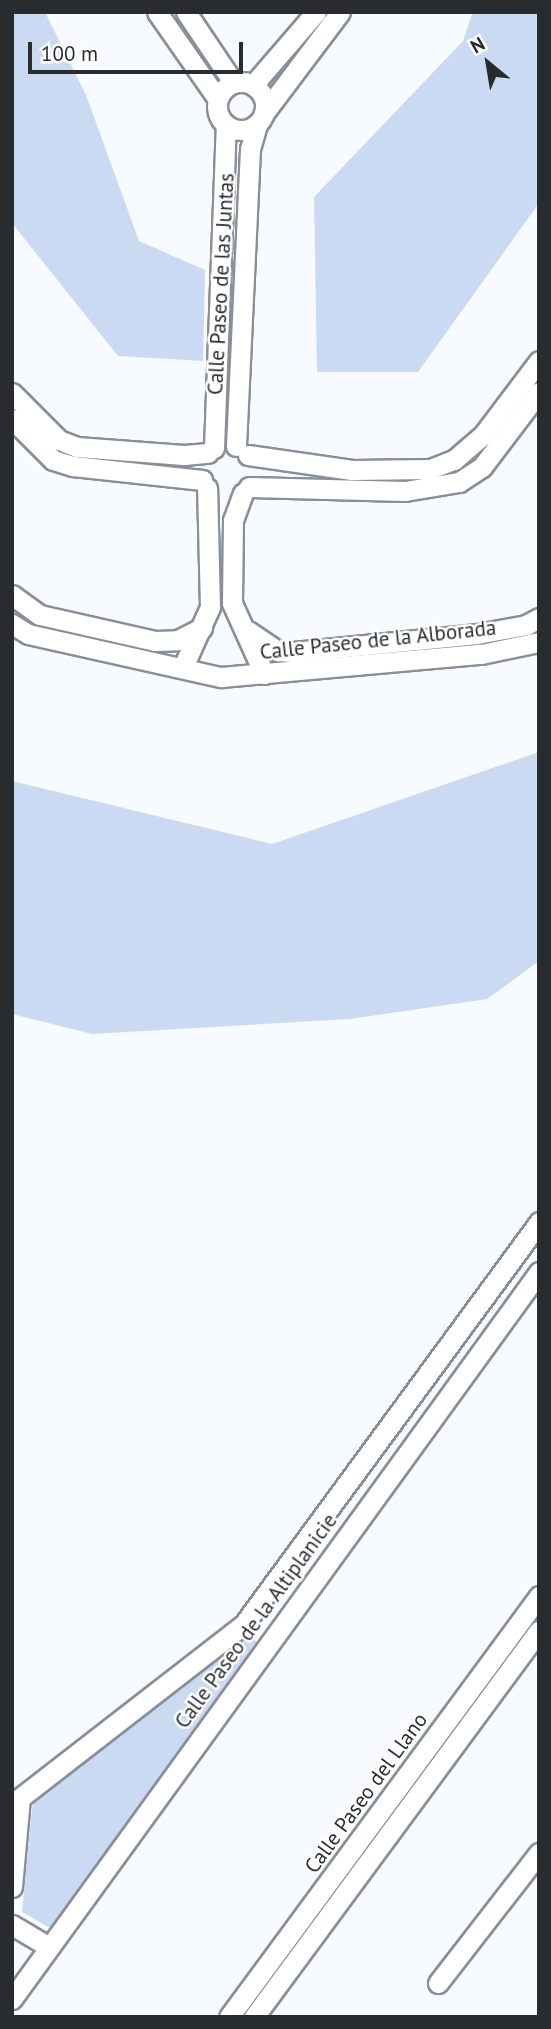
<!DOCTYPE html>
<html>
<head>
<meta charset="utf-8">
<style>
  body { margin:0 }
  #map { position:relative; width:551px; height:2029px; overflow:hidden; background:#f7fafe; font-family:"PT Sans",sans-serif }
  div>[style] { position:absolute }
  [style*='--x'] { left:calc(var(--x)*1px); top:calc(var(--y)*1px); width:calc(var(--w)*1px); rotate:calc(var(--a)*1deg) }
  .green>* { inset:0; background:#cadaf3 }
  .roads { filter:drop-shadow(2px 0 #898f98) drop-shadow(-2px 0 #898f98) drop-shadow(0 2px #898f98) drop-shadow(0 -2px #898f98) }
  .minor>* { height:19px; margin:-9.5px; padding:0 9.5px; transform-origin:9.5px; border-radius:9.5px; background:#fff }
  .minor>.ring { margin:-9.5px; padding:0; box-sizing:content-box; background:none; border:19px solid #fff; border-radius:50% }
  span { translate:-50% -50%; white-space:nowrap; text-align:center; line-height:1.15; -webkit-text-stroke:5px #fff; paint-order:stroke }
  .street-label { font-size:21px; color:#292c2f }
  .frame { position:absolute; inset:0; border:14px solid #292c2f; pointer-events:none }
  .north { position:absolute; left:453px; top:28px; width:70px; height:70px; -webkit-text-stroke:5px #fff; paint-order:stroke; rotate:330deg; font-size:19px; font-weight:700; line-height:28px; text-align:center; color:#292c2f }
  .north::after { content:''; display:block; margin:auto; width:24px; height:32px; background:#292c2f; clip-path:polygon(50% 0,100% 100%,50% 72%,0 100%) }
  .scale { position:absolute; left:28px; top:42px; width:215px; height:32px; box-sizing:border-box; border:4px solid #292c2f; border-top:0; padding-left:9px; font-size:21px; line-height:24px; white-space:nowrap; color:#292c2f; -webkit-text-stroke:5px #fff; paint-order:stroke }
</style>
</head>
<body>
<div id="map">
  <div class="green">
    <i style="clip-path:polygon(12px 12px,45px 12px,86px 95px,139px 241px,205px 270px,203px 361px,118px 356px,12px 223px)"></i>
    <i style="clip-path:polygon(473px 12px,539px 12px,539px 203px,418px 372px,317px 372px,314px 197px,463px 41px)"></i>
    <i style="clip-path:polygon(539px 752px,539px 961px,487px 999px,350px 1019px,92px 1034px,12px 1014px,12px 781px,272px 844px)"></i>
    <i style="clip-path:polygon(243px 1631px,260px 1644px,50px 1928px,22px 1912px,32px 1808px,39px 1793px)"></i>
  </div>
  <div class="roads">
    <div class="minor">
      <i style="--x:157;--y:12;--w:105;--a:55.1"></i>
      <i style="--x:186;--y:12;--w:84;--a:56.1"></i>
      <i class="ring" style="left:217px;top:82px;width:29px;height:29px"></i>
      <i style="--x:253;--y:85;--w:96;--a:-49.2"></i>
      <i style="--x:264;--y:113;--w:126;--a:-53"></i>
      <i style="--x:12;--y:393;--w:66;--a:45"></i>
      <i style="--x:59;--y:440;--w:19;--a:21"></i>
      <i style="--x:77;--y:447;--w:107;--a:4.3"></i>
      <i style="--x:184;--y:455;--w:24;--a:-5"></i>
      <i style="--x:12;--y:419;--w:58;--a:45"></i>
      <i style="--x:53;--y:460;--w:21;--a:17"></i>
      <i style="--x:73;--y:466;--w:130;--a:6.2"></i>
      <i style="--x:236;--y:446;--w:297;--a:-87.3"></i>
      <i style="--x:250;--y:149;--w:26;--a:-74"></i>
      <i style="--x:214;--y:448;--w:323;--a:-87.9"></i>
      <i style="--x:248;--y:455;--w:105;--a:8.2"></i>
      <i style="--x:352;--y:470;--w:78;--a:-0.7"></i>
      <i style="--x:430;--y:469;--w:26;--a:-21"></i>
      <i style="--x:454;--y:460;--w:38;--a:-41"></i>
      <i style="--x:483;--y:435;--w:93;--a:-52.9"></i>
      <i style="--x:249;--y:487;--w:156;--a:1.5"></i>
      <i style="--x:405;--y:491;--w:55;--a:-9.5"></i>
      <i style="--x:459;--y:482;--w:27;--a:-33"></i>
      <i style="--x:482;--y:467;--w:94;--a:-52.8"></i>
      <i style="--x:243;--y:493;--w:29;--a:110"></i>
      <i style="--x:233;--y:520;--w:83;--a:90.7"></i>
      <i style="--x:232;--y:603;--w:78;--a:65.7"></i>
      <i style="--x:12;--y:595;--w:34;--a:36"></i>
      <i style="--x:40;--y:615;--w:118;--a:12.7"></i>
      <i style="--x:155;--y:641;--w:23;--a:-2"></i>
      <i style="--x:178;--y:640;--w:27;--a:-27"></i>
      <i style="--x:12;--y:624;--w:19;--a:32"></i>
      <i style="--x:28;--y:634;--w:198;--a:12.6"></i>
      <i style="--x:221;--y:677;--w:261;--a:-5.1"></i>
      <i style="--x:481;--y:654;--w:59;--a:-11.7"></i>
      <i style="--x:248;--y:631;--w:36;--a:34"></i>
      <i style="--x:278;--y:651;--w:15;--a:4"></i>
      <i style="--x:293;--y:652;--w:185;--a:-5.6"></i>
      <i style="--x:477;--y:634;--w:50;--a:-10.4"></i>
      <i style="--x:526;--y:625;--w:15;--a:-28"></i>
      <i style="--x:183;--y:667;--w:66;--a:-65.8"></i>
      <i style="--x:210;--y:607;--w:119;--a:-91.4"></i>
      <i style="--x:12;--y:1887;--w:89;--a:-84.9"></i>
      <i style="--x:20;--y:1798;--w:284;--a:-37.8"></i>
      <i style="--x:244;--y:1624;--w:499;--a:-53.7"></i>
      <i style="--x:12;--y:1925;--w:43;--a:30.7"></i>
      <i style="--x:438;--y:1983;--w:165;--a:-52.2"></i>
      <i style="--x:12;--y:1999;--w:898;--a:-54.06"></i>
      <i style="--x:229;--y:2017;--w:523;--a:-53.63"></i>
      <i style="--x:254;--y:2017;--w:480;--a:-53.6"></i>
    </div>
  </div>
  <div class="street-label">
    <span style="left:221px;top:284px;rotate:-87deg">Calle Paseo de las Juntas</span>
    <span style="left:378px;top:640px;rotate:-6deg">Calle Paseo de la Alborada</span>
    <span style="left:256px;top:1621px;rotate:-54deg">Calle Paseo de la Altiplanicie</span>
    <span style="left:366px;top:1793px;rotate:-54deg">Calle Paseo del Llano</span>
  </div>
  <div class="frame"></div>
  <div class="north">N</div>
  <div class="scale">100 m</div>
</div>
</body>
</html>
